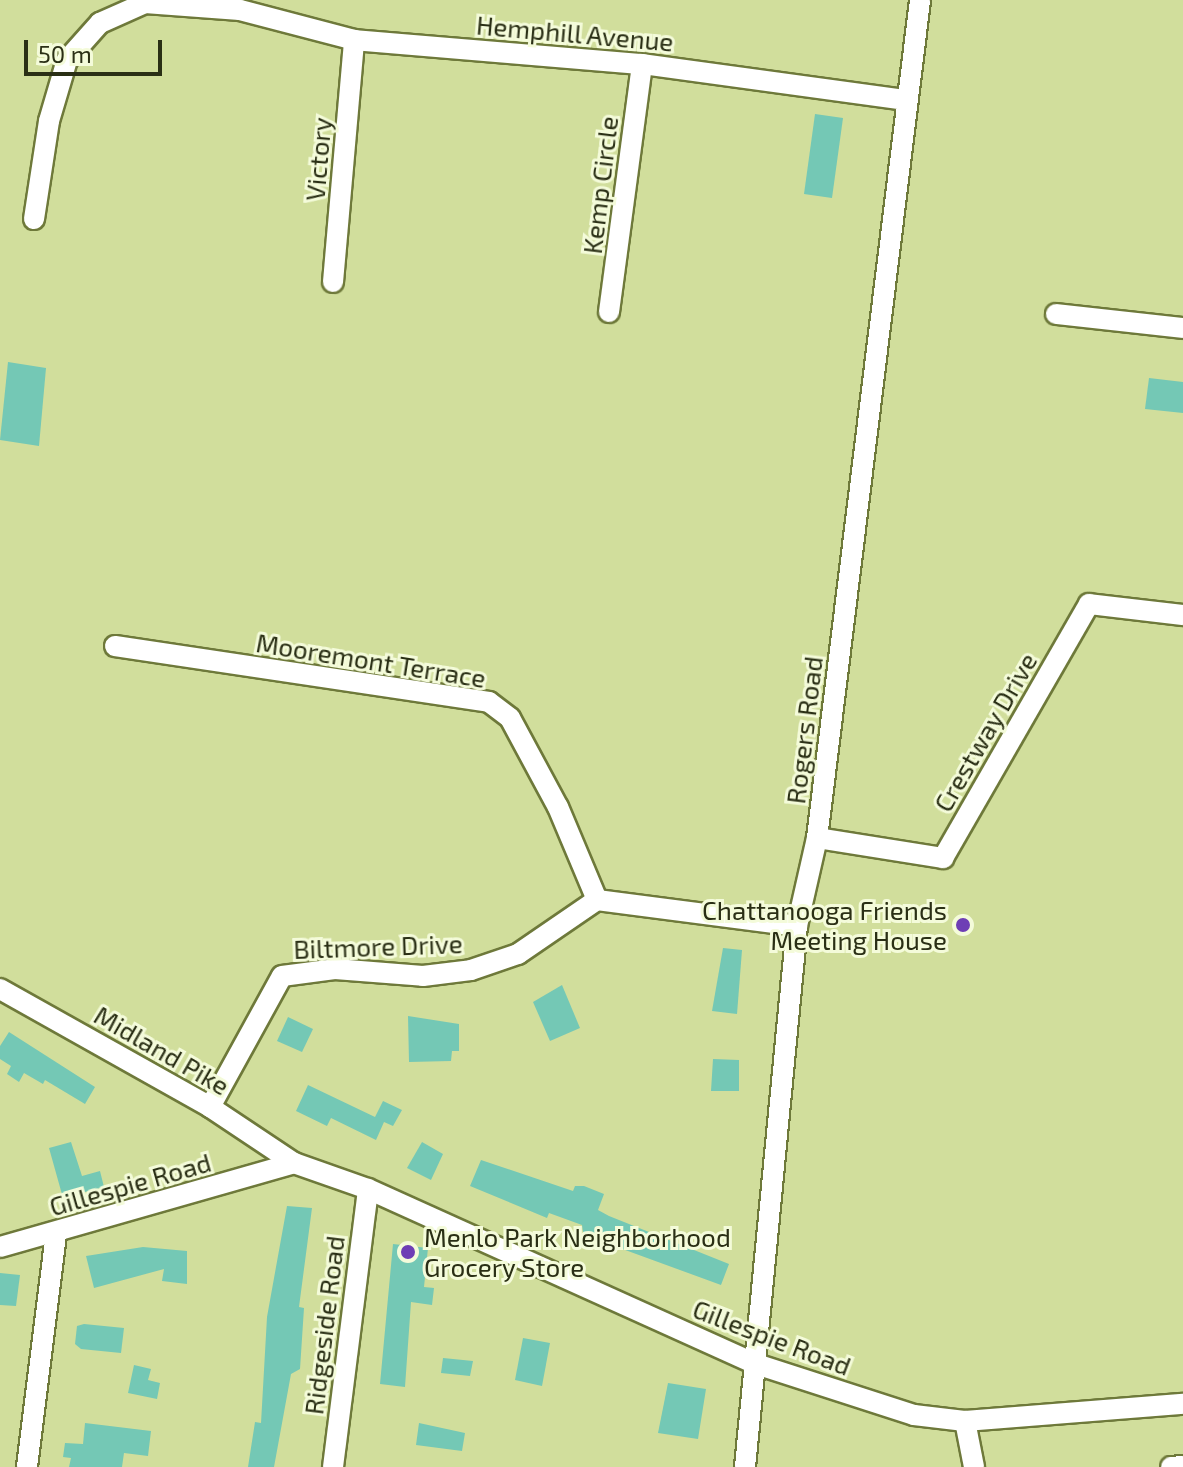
<!DOCTYPE html>
<html>
<head>
<meta charset="utf-8">
<style>
  body { margin:0 }
  #map { position:relative; width:1183px; height:1467px; overflow:hidden; background:#d1de9c; font-family:"Exo 2",sans-serif }
  div>[style] { position:absolute }
  [style*='--x'] { left:calc(var(--x)*1px); top:calc(var(--y)*1px); width:calc(var(--w)*1px); rotate:calc(var(--a)*1deg) }
  .building>* { inset:0; background:#74c8b5 }
  .roads { filter:drop-shadow(2px 0 #6e793a) drop-shadow(-2px 0 #6e793a) drop-shadow(0 2px #6e793a) drop-shadow(0 -2px #6e793a) }
  .minor>* { height:20px; margin:-10px; padding:0 10px; transform-origin:10px; border-radius:10px; background:#fff }
  .dots>* { width:22px; height:22px; translate:-50% -50%; box-sizing:border-box; border:4px solid #f4fbda; border-radius:50% }
  span { translate:-50% -50%; white-space:nowrap; text-align:center; line-height:1.15; -webkit-text-stroke:6px #f4fbda; paint-order:stroke }
  .street-label { font-size:26px; color:#2a2f15 }
  .poi-label { font-size:26px; color:#2a2f15 }
  .right { translate:-100% -50%; text-align:right }
  .left { translate:0 -50%; text-align:left }
  .scale { position:absolute; left:24px; top:40px; width:138px; height:36px; box-sizing:border-box; border:4px solid #2a2f15; border-top:0; padding-left:10px; font-size:24px; line-height:28px; white-space:nowrap; color:#2a2f15; -webkit-text-stroke:6px #f4fbda; paint-order:stroke }
</style>
</head>
<body>
<div id="map">
  <div class="building">
    <i style="clip-path:polygon(815px 114px,843px 118px,832px 198px,804px 194px)"></i>
    <i style="clip-path:polygon(8px 362px,46px 368px,39px 446px,0 440px)"></i>
    <i style="clip-path:polygon(1149px 378px,1183px 382px,1183px 413px,1145px 409px)"></i>
    <i style="clip-path:polygon(723px 948px,742px 950px,737px 1014px,712px 1011px)"></i>
    <i style="clip-path:polygon(562px 985px,580px 1028px,550px 1041px,533px 1002px)"></i>
    <i style="clip-path:polygon(408px 1016px,459px 1024px,459px 1051px,452px 1051px,451px 1061px,409px 1062px)"></i>
    <i style="clip-path:polygon(288px 1017px,313px 1029px,302px 1052px,277px 1041px)"></i>
    <i style="clip-path:polygon(9px 1032px,95px 1087px,85px 1104px,45px 1080px,43px 1084px,24px 1073px,19px 1082px,7px 1074px,11px 1066px,0 1059px,0 1046px)"></i>
    <i style="clip-path:polygon(713px 1059px,739px 1060px,739px 1091px,711px 1091px)"></i>
    <i style="clip-path:polygon(308px 1085px,375px 1117px,383px 1101px,402px 1110px,393px 1126px,384px 1122px,376px 1140px,331px 1118px,327px 1126px,296px 1111px)"></i>
    <i style="clip-path:polygon(71px 1142px,82px 1176px,100px 1171px,104px 1187px,63px 1198px,49px 1148px)"></i>
    <i style="clip-path:polygon(422px 1142px,443px 1154px,431px 1180px,407px 1168px)"></i>
    <i style="clip-path:polygon(481px 1160px,573px 1191px,575px 1186px,584px 1186px,604px 1194px,598px 1210px,609px 1216px,729px 1264px,721px 1285px,617px 1247px,583px 1232px,582px 1225px,549px 1213px,547px 1218px,470px 1186px)"></i>
    <i style="clip-path:polygon(287px 1206px,312px 1208px,299px 1307px,304px 1308px,300px 1369px,291px 1374px,274px 1467px,248px 1467px,255px 1422px,261px 1423px,267px 1317px)"></i>
    <i style="clip-path:polygon(393px 1244px,428px 1248px,424px 1287px,434px 1288px,432px 1305px,411px 1302px,405px 1387px,380px 1384px)"></i>
    <i style="clip-path:polygon(143px 1247px,187px 1251px,187px 1284px,162px 1281px,164px 1269px,94px 1288px,86px 1256px)"></i>
    <i style="clip-path:polygon(0 1273px,20px 1275px,16px 1306px,0 1305px)"></i>
    <i style="clip-path:polygon(84px 1324px,124px 1328px,121px 1353px,81px 1349px,75px 1344px,77px 1326px)"></i>
    <i style="clip-path:polygon(523px 1338px,550px 1343px,542px 1386px,515px 1380px)"></i>
    <i style="clip-path:polygon(443px 1358px,473px 1361px,470px 1376px,441px 1373px)"></i>
    <i style="clip-path:polygon(134px 1365px,151px 1369px,148px 1380px,160px 1383px,157px 1399px,128px 1393px)"></i>
    <i style="clip-path:polygon(668px 1383px,706px 1389px,698px 1439px,658px 1433px)"></i>
    <i style="clip-path:polygon(85px 1423px,151px 1431px,148px 1456px,124px 1453px,122px 1467px,69px 1467px,71px 1458px,63px 1457px,65px 1443px,83px 1444px)"></i>
    <i style="clip-path:polygon(419px 1423px,465px 1433px,462px 1451px,416px 1445px)"></i>
  </div>
  <div class="roads">
    <div class="minor">
      <i style="--x:34;--y:219;--w:99;--a:-81.3"></i>
      <i style="--x:49;--y:121;--w:64;--a:-73.6"></i>
      <i style="--x:67;--y:60;--w:50;--a:-48.3"></i>
      <i style="--x:100;--y:23;--w:49;--a:-24"></i>
      <i style="--x:145;--y:3;--w:95;--a:4.2"></i>
      <i style="--x:240;--y:10;--w:118;--a:14.7"></i>
      <i style="--x:354;--y:40;--w:289;--a:4.8"></i>
      <i style="--x:642;--y:64;--w:266;--a:7.8"></i>
      <i style="--x:333;--y:282;--w:243;--a:-85"></i>
      <i style="--x:609;--y:312;--w:250;--a:-82.4"></i>
      <i style="--x:1056;--y:314;--w:128;--a:6.3"></i>
      <i style="--x:115;--y:646;--w:378;--a:8.5"></i>
      <i style="--x:489;--y:702;--w:26;--a:37"></i>
      <i style="--x:510;--y:718;--w:101;--a:61.7"></i>
      <i style="--x:558;--y:807;--w:101;--a:67.2"></i>
      <i style="--x:817;--y:838;--w:128;--a:9"></i>
      <i style="--x:943;--y:858;--w:293;--a:-60.1"></i>
      <i style="--x:1089;--y:604;--w:95;--a:6.7"></i>
      <i style="--x:0;--y:989;--w:241;--a:29.3"></i>
      <i style="--x:210;--y:1107;--w:101;--a:33.7"></i>
      <i style="--x:294;--y:1163;--w:78;--a:19.4"></i>
      <i style="--x:368;--y:1189;--w:426;--a:24.3"></i>
      <i style="--x:756;--y:1364;--w:166;--a:17.9"></i>
      <i style="--x:914;--y:1415;--w:51;--a:6.7"></i>
      <i style="--x:965;--y:1421;--w:219;--a:-4.5"></i>
      <i style="--x:210;--y:1107;--w:149;--a:-61.2"></i>
      <i style="--x:282;--y:976;--w:53;--a:-7.5"></i>
      <i style="--x:335;--y:969;--w:88;--a:4.5"></i>
      <i style="--x:423;--y:976;--w:48;--a:-7.1"></i>
      <i style="--x:471;--y:970;--w:50;--a:-18.8"></i>
      <i style="--x:518;--y:954;--w:96;--a:-34.4"></i>
      <i style="--x:597;--y:900;--w:202;--a:7.4"></i>
      <i style="--x:0;--y:1247;--w:306;--a:-15.9"></i>
      <i style="--x:965;--y:1421;--w:47;--a:78.9"></i>
      <i style="--x:27;--y:1467;--w:235;--a:-82.9"></i>
      <i style="--x:333;--y:1467;--w:280;--a:-82.8"></i>
      <i style="--x:745;--y:1467;--w:543;--a:-84.51"></i>
      <i style="--x:797;--y:926;--w:90;--a:-77.2"></i>
      <i style="--x:817;--y:838;--w:844;--a:-82.99"></i>
      <i style="--x:1171;--y:1467;--w:12;--a:-5"></i>
    </div>
  </div>
  <div class="dots">
    <i style="left:963px;top:925px;background:#6e3eb5"></i>
    <i style="left:408px;top:1252px;background:#6e3eb5"></i>
  </div>
  <div class="street-label">
    <span style="left:575px;top:33px;rotate:5deg">Hemphill Avenue</span>
    <span style="left:318px;top:159px;rotate:-85deg">Victory</span>
    <span style="left:600px;top:185px;rotate:-83deg">Kemp Circle</span>
    <span style="left:371px;top:660px;rotate:9deg">Mooremont Terrace</span>
    <span style="left:804px;top:730px;rotate:-83deg">Rogers Road</span>
    <span style="left:985px;top:732px;rotate:-60deg">Crestway Drive</span>
    <span style="left:378px;top:946px;rotate:-2deg">Biltmore Drive</span>
    <span style="left:162px;top:1050px;rotate:30deg">Midland Pike</span>
    <span style="left:130px;top:1184px;rotate:-16deg">Gillespie Road</span>
    <span style="left:324px;top:1325px;rotate:-83deg">Ridgeside Road</span>
    <span style="left:772px;top:1337px;rotate:21deg">Gillespie Road</span>
  </div>
  <div class="poi-label">
    <span class="right" style="left:947px;top:925px">Chattanooga Friends<br>Meeting House</span>
    <span class="left" style="left:424px;top:1252px">Menlo Park Neighborhood<br>Grocery Store</span>
  </div>
  <div class="scale">50 m</div>
</div>
</body>
</html>
